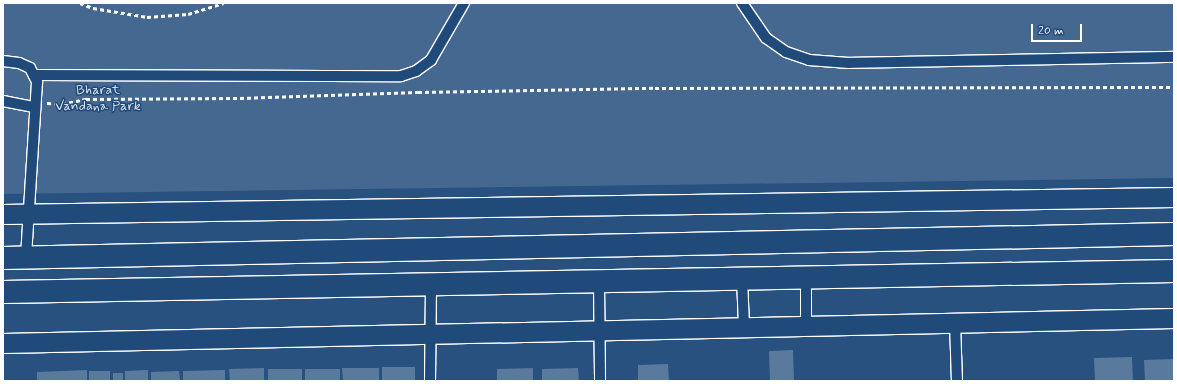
<!DOCTYPE html>
<html>
<head>
<meta charset="utf-8">
<style>
  body { margin:0 }
  #map { position:relative; width:1177px; height:384px; overflow:hidden; background:#28517f; font-family:Mynerve,sans-serif }
  div>[style] { position:absolute }
  [style*='--x'] { left:calc(var(--x)*1px); top:calc(var(--y)*1px); width:calc(var(--w)*1px); rotate:calc(var(--a)*1deg) }
  .green>* { inset:0; background:#446890 }
  .building>* { inset:0; background:#5a7a9d }
  .path>* { height:2.5px; margin-top:-1.25px; transform-origin:0; background:repeating-linear-gradient(90deg,#fff 0 4px,transparent 0 7px) }
  .roads { filter:drop-shadow(1px 0 #fff) drop-shadow(-1px 0 #fff) drop-shadow(0 1px #fff) drop-shadow(0 -1px #fff) }
  .service>* { height:10px; margin:-5px; padding:0 5px; transform-origin:5px; border-radius:5px; background:#1f4a7a }
  .minor>* { height:19px; margin:-9.5px; padding:0 9.5px; transform-origin:9.5px; border-radius:9.5px; background:#1f4a7a }
  .tertiary>* { height:22px; margin:-11px; padding:0 11px; transform-origin:11px; border-radius:11px; background:#1f4a7a }
  span { translate:-50% -50%; white-space:nowrap; text-align:center; line-height:1.15; -webkit-text-stroke:3px #1f4a7a; paint-order:stroke }
  .park-label { font-size:14px; color:#dae1e9 }
  .frame { position:absolute; inset:0; border:4px solid #fff; pointer-events:none }
  .scale { position:absolute; left:1031px; top:24px; width:51px; height:18px; box-sizing:border-box; border:2px solid #fff; border-top:0; padding-left:5px; font-size:12px; line-height:14px; white-space:nowrap; color:#fff; -webkit-text-stroke:3px #1f4a7a; paint-order:stroke }
</style>
</head>
<body>
<div id="map">
  <div class="green">
    <i style="clip-path:polygon(3px 3px,1174px 3px,1174px 178px,3px 194px)"></i>
  </div>
  <div class="building">
    <i style="clip-path:polygon(793px 350px,794px 381px,770px 381px,769px 351px)"></i>
    <i style="clip-path:polygon(1132px 357px,1133px 381px,1095px 381px,1094px 358px)"></i>
    <i style="clip-path:polygon(1174px 359px,1174px 381px,1145px 381px,1144px 360px)"></i>
    <i style="clip-path:polygon(668px 364px,669px 381px,638px 381px,638px 365px)"></i>
    <i style="clip-path:polygon(382px 367px,415px 367px,415px 381px,382px 381px)"></i>
    <i style="clip-path:polygon(264px 368px,264px 381px,230px 381px,229px 369px)"></i>
    <i style="clip-path:polygon(342px 368px,379px 368px,379px 381px,343px 381px)"></i>
    <i style="clip-path:polygon(533px 368px,533px 381px,497px 381px,497px 369px)"></i>
    <i style="clip-path:polygon(578px 368px,579px 381px,542px 381px,542px 369px)"></i>
    <i style="clip-path:polygon(268px 369px,302px 369px,302px 381px,268px 381px)"></i>
    <i style="clip-path:polygon(305px 369px,340px 369px,340px 381px,305px 381px)"></i>
    <i style="clip-path:polygon(87px 370px,87px 381px,37px 381px,37px 372px)"></i>
    <i style="clip-path:polygon(148px 370px,148px 381px,125px 381px,125px 371px)"></i>
    <i style="clip-path:polygon(225px 370px,225px 381px,183px 381px,183px 371px)"></i>
    <i style="clip-path:polygon(89px 371px,110px 371px,110px 381px,89px 381px)"></i>
    <i style="clip-path:polygon(179px 371px,180px 381px,151px 381px,151px 372px)"></i>
    <i style="clip-path:polygon(113px 373px,123px 373px,123px 381px,113px 381px)"></i>
  </div>
  <div class="path">
    <i style="--x:80;--y:3;--w:14;--a:21"></i>
    <i style="--x:93;--y:8;--w:55;--a:9.5"></i>
    <i style="--x:147;--y:17;--w:41;--a:-4.2"></i>
    <i style="--x:188;--y:14;--w:37;--a:-17"></i>
    <i style="--x:47;--y:103;--w:15;--a:4"></i>
    <i style="--x:62;--y:104;--w:25;--a:-12"></i>
    <i style="--x:86;--y:99;--w:154;--a:-0.4"></i>
    <i style="--x:240;--y:98;--w:178;--a:-1.9"></i>
    <i style="--x:418;--y:92;--w:237;--a:-1"></i>
    <i style="--x:655;--y:88;--w:519;--a:-0.11"></i>
  </div>
  <div class="roads">
    <div class="service">
      <i style="--x:742;--y:3;--w:42;--a:55.6"></i>
      <i style="--x:766;--y:38;--w:24;--a:35"></i>
      <i style="--x:786;--y:52;--w:24;--a:19"></i>
      <i style="--x:809;--y:60;--w:40;--a:4.3"></i>
      <i style="--x:849;--y:63;--w:325;--a:-1.1"></i>
      <i style="--x:3;--y:61;--w:16;--a:7"></i>
      <i style="--x:19;--y:63;--w:12;--a:24"></i>
      <i style="--x:30;--y:68;--w:16;--a:63"></i>
      <i style="--x:37;--y:82;--w:176;--a:93.6"></i>
      <i style="--x:34;--y:75;--w:367;--a:0.2"></i>
      <i style="--x:401;--y:76;--w:16;--a:-18"></i>
      <i style="--x:416;--y:71;--w:19;--a:-36"></i>
      <i style="--x:431;--y:60;--w:66;--a:-59.9"></i>
      <i style="--x:3;--y:101;--w:33;--a:11"></i>
      <i style="--x:806;--y:277;--w:48;--a:90"></i>
      <i style="--x:742;--y:278;--w:48;--a:87.6"></i>
      <i style="--x:599;--y:281;--w:100;--a:89.4"></i>
      <i style="--x:955;--y:322;--w:59;--a:88.1"></i>
      <i style="--x:430;--y:381;--w:97;--a:-89.4"></i>
    </div>
    <div class="minor">
      <i style="--x:3;--y:214;--w:1171;--a:-0.83"></i>
      <i style="--x:3;--y:343;--w:1171;--a:-1.22"></i>
    </div>
    <div class="tertiary">
      <i style="--x:3;--y:258;--w:1171;--a:-1.17"></i>
      <i style="--x:3;--y:292;--w:1171;--a:-1.03"></i>
    </div>
  </div>
  <div class="park-label">
    <span style="left:98px;top:98px">Bharat<br>Vandana Park</span>
  </div>
  <div class="frame"></div>
  <div class="scale">20 m</div>
</div>
</body>
</html>
